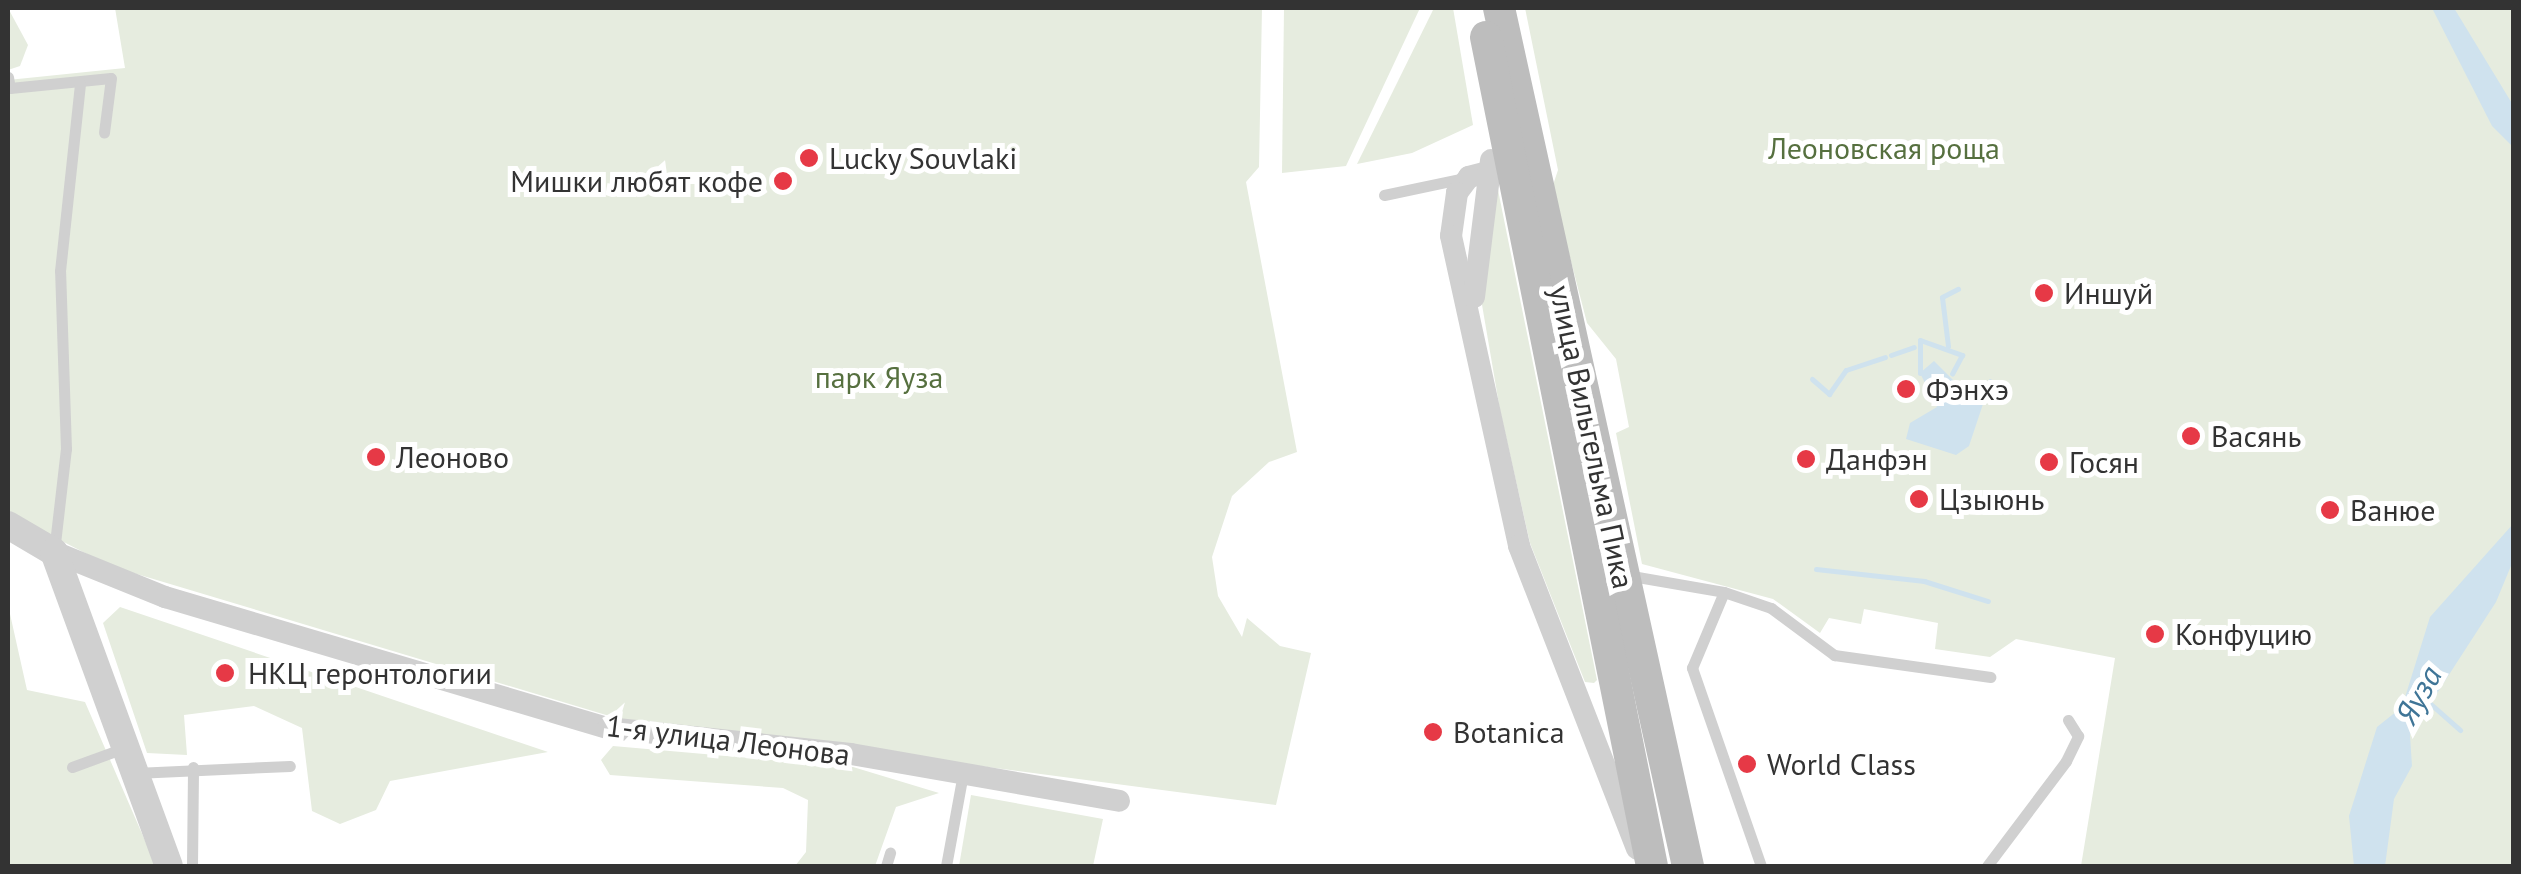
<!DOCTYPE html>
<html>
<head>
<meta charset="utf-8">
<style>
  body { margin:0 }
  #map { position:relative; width:2521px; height:874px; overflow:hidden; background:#fff; font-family:"PT Sans",sans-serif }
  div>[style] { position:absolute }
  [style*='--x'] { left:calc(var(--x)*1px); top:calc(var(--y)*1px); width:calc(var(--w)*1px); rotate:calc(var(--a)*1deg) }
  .green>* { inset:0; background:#e6ecdf }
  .water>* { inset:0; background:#cfe2ee }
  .stream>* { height:5px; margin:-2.5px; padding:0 2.5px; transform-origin:2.5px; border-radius:2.5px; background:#cfe2ee }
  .service>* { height:11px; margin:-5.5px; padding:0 5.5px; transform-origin:5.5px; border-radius:5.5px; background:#d0d0d0 }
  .minor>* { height:22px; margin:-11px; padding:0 11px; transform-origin:11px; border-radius:11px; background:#d0d0d0 }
  .tertiary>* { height:28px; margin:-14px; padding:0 14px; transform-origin:14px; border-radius:14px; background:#d0d0d0 }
  .secondary>* { height:32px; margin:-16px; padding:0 16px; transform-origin:16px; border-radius:16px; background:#bdbdbd }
  .dots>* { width:28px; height:28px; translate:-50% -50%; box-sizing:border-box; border:5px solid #fff; border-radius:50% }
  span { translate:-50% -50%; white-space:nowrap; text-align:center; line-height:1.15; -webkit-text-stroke:10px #fff; paint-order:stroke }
  .park-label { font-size:30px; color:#56703f }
  .poi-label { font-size:30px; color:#333 }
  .left { translate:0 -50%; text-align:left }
  .right { translate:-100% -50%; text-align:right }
  .street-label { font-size:30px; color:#333 }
  .water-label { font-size:32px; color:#3f7597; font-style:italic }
  .frame { position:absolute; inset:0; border:10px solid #333; pointer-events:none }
</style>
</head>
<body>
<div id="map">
  <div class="green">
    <i style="clip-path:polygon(8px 8px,28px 45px,20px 66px,8px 70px)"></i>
    <i style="clip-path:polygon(115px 8px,1262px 8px,1259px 167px,1246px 182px,1297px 452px,1269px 462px,1232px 496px,1212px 557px,1218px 596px,1242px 637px,1247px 618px,1280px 646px,1311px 653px,1276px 805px,616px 718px,110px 566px,8px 513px,8px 80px,125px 68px)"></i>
    <i style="clip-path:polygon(1284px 8px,1420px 8px,1346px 166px,1282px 173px)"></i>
    <i style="clip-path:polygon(1434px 8px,1453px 8px,1473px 125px,1412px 153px,1357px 164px)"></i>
    <i style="clip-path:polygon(1525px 8px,2513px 8px,2513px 866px,2081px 866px,2115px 658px,2016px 639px,1990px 657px,1935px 649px,1938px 623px,1864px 609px,1861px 624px,1829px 618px,1820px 633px,1773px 599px,1642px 564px,1616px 433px,1629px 427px,1616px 359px,1587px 323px,1552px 188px,1558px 170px)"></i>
    <i style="clip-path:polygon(1496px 180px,1597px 680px,1594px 683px,1585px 682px,1530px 543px,1500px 410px,1480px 293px)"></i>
    <i style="clip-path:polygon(8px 605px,27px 690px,85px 702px,156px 866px,8px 866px)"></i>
    <i style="clip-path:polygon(120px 607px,548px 752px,390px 781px,376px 810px,340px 824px,312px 811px,302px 728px,254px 706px,184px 715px,187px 755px,147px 753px,103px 623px)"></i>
    <i style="clip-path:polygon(613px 746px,853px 767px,939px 793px,896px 807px,875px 866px,795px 866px,806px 852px,808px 800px,783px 788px,610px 775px,601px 760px)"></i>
    <i style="clip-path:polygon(971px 795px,1103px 819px,1093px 866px,959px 866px)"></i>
  </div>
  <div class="water">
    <i style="clip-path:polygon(2432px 8px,2454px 8px,2513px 105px,2513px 147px,2492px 126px)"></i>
    <i style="clip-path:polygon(1934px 361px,1969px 396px,1990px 379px,2000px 383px,1987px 392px,1969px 446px,1956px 455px,1906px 439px,1910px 423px,1937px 407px,1920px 373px)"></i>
    <i style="clip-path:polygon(2513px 524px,2513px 561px,2496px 602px,2410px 735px,2412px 766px,2394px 799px,2385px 866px,2354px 866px,2349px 816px,2377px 727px,2402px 707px,2430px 617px)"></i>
  </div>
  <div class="stream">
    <i style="--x:1948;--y:346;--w:49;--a:-97"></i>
    <i style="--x:1942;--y:297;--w:18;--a:-27"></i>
    <i style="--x:1891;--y:355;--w:24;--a:-19"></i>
    <i style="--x:1920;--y:373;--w:33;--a:-90"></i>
    <i style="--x:1920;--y:340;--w:45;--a:19.7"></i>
    <i style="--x:1962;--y:355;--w:21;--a:118"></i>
    <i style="--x:1812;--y:379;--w:23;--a:41"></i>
    <i style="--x:1829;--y:394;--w:29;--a:-55"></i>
    <i style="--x:1846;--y:370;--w:41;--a:-18.4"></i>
    <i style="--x:1816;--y:569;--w:109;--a:6.3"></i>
    <i style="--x:1924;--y:581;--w:67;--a:17.4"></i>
    <i style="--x:2425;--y:699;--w:47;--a:41.5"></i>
  </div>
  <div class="service">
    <i style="--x:8;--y:77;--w:11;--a:80"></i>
    <i style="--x:10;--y:88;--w:101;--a:-5.7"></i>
    <i style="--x:111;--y:78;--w:55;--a:97.3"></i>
    <i style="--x:1384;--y:195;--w:83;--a:-11.9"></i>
    <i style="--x:54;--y:552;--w:104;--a:-83.4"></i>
    <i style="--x:66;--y:449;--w:178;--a:-91.9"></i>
    <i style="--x:60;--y:271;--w:188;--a:-83.9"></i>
    <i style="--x:1626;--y:575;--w:99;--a:9.8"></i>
    <i style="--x:72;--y:767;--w:55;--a:-20.1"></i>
    <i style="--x:135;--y:773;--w:155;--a:-2.6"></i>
    <i style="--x:192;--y:866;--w:99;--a:-89.4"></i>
    <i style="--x:886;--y:866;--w:14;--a:-73"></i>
    <i style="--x:946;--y:866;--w:95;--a:-79.6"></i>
    <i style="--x:1761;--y:866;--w:210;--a:-109.2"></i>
    <i style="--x:1692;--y:668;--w:82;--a:-67.2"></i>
    <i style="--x:1724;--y:592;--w:50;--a:18.8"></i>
    <i style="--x:1771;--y:608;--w:79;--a:36.7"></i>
    <i style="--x:1834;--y:655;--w:158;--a:8"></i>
    <i style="--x:1987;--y:866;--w:131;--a:-53"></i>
    <i style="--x:2066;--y:761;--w:28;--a:-64"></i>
    <i style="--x:2078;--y:736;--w:19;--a:-122"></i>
  </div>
  <div class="minor">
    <i style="--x:1523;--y:163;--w:56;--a:165.5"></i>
    <i style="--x:1469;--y:177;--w:20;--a:127"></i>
    <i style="--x:1457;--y:193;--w:43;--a:97.9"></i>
    <i style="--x:1451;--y:236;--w:317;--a:77.6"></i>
    <i style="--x:1519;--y:546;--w:325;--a:68.7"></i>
    <i style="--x:1474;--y:297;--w:138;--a:-82.9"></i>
    <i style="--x:54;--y:552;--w:120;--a:22.1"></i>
    <i style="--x:165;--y:597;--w:462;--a:16.5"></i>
    <i style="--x:608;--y:728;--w:244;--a:6.1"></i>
    <i style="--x:851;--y:754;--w:272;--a:9.9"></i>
  </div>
  <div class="tertiary">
    <i style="--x:8;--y:525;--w:53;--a:30.4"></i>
    <i style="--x:54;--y:552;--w:334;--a:69.9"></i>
  </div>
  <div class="secondary">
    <i style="--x:1499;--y:8;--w:879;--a:77.58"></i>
    <i style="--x:1486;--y:37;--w:845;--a:78.68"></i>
  </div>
  <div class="dots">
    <i style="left:809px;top:158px;background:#e63946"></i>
    <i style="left:783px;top:181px;background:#e63946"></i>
    <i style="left:2044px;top:293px;background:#e63946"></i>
    <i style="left:1906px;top:389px;background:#e63946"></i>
    <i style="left:2191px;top:436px;background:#e63946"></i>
    <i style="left:376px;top:457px;background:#e63946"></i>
    <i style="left:1806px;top:459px;background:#e63946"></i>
    <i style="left:2049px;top:462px;background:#e63946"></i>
    <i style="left:1919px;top:499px;background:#e63946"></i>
    <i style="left:2330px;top:510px;background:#e63946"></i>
    <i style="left:2155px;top:634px;background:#e63946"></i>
    <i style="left:225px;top:673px;background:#e63946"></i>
    <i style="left:1433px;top:732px;background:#e63946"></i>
    <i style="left:1747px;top:764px;background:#e63946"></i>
  </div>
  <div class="park-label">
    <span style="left:1884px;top:148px">Леоновская роща</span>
    <span style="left:879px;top:377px">парк Яуза</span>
  </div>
  <div class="poi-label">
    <span class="left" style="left:829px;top:158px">Lucky Souvlaki</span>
    <span class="right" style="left:763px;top:181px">Мишки любят кофе</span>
    <span class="left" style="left:2064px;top:293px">Иншуй</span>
    <span class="left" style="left:1926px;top:389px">Фэнхэ</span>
    <span class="left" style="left:2211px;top:436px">Васянь</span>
    <span class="left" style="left:396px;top:457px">Леоново</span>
    <span class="left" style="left:1826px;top:459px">Данфэн</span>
    <span class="left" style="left:2069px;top:462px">Госян</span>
    <span class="left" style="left:1939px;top:499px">Цзыюнь</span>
    <span class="left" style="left:2350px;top:510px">Ванюе</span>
    <span class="left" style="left:2175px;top:634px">Конфуцию</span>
    <span class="left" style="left:248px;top:673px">НКЦ геронтологии</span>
    <span class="left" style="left:1453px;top:732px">Botanica</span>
    <span class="left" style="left:1767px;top:764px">World Class</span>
  </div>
  <div class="street-label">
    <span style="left:1592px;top:437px;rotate:78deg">улица Вильгельма Пика</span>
    <span style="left:728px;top:740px;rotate:7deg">1-я улица Леонова</span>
  </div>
  <div class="water-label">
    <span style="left:2418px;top:695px;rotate:-61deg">Яуза</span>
  </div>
  <div class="frame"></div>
</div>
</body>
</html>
